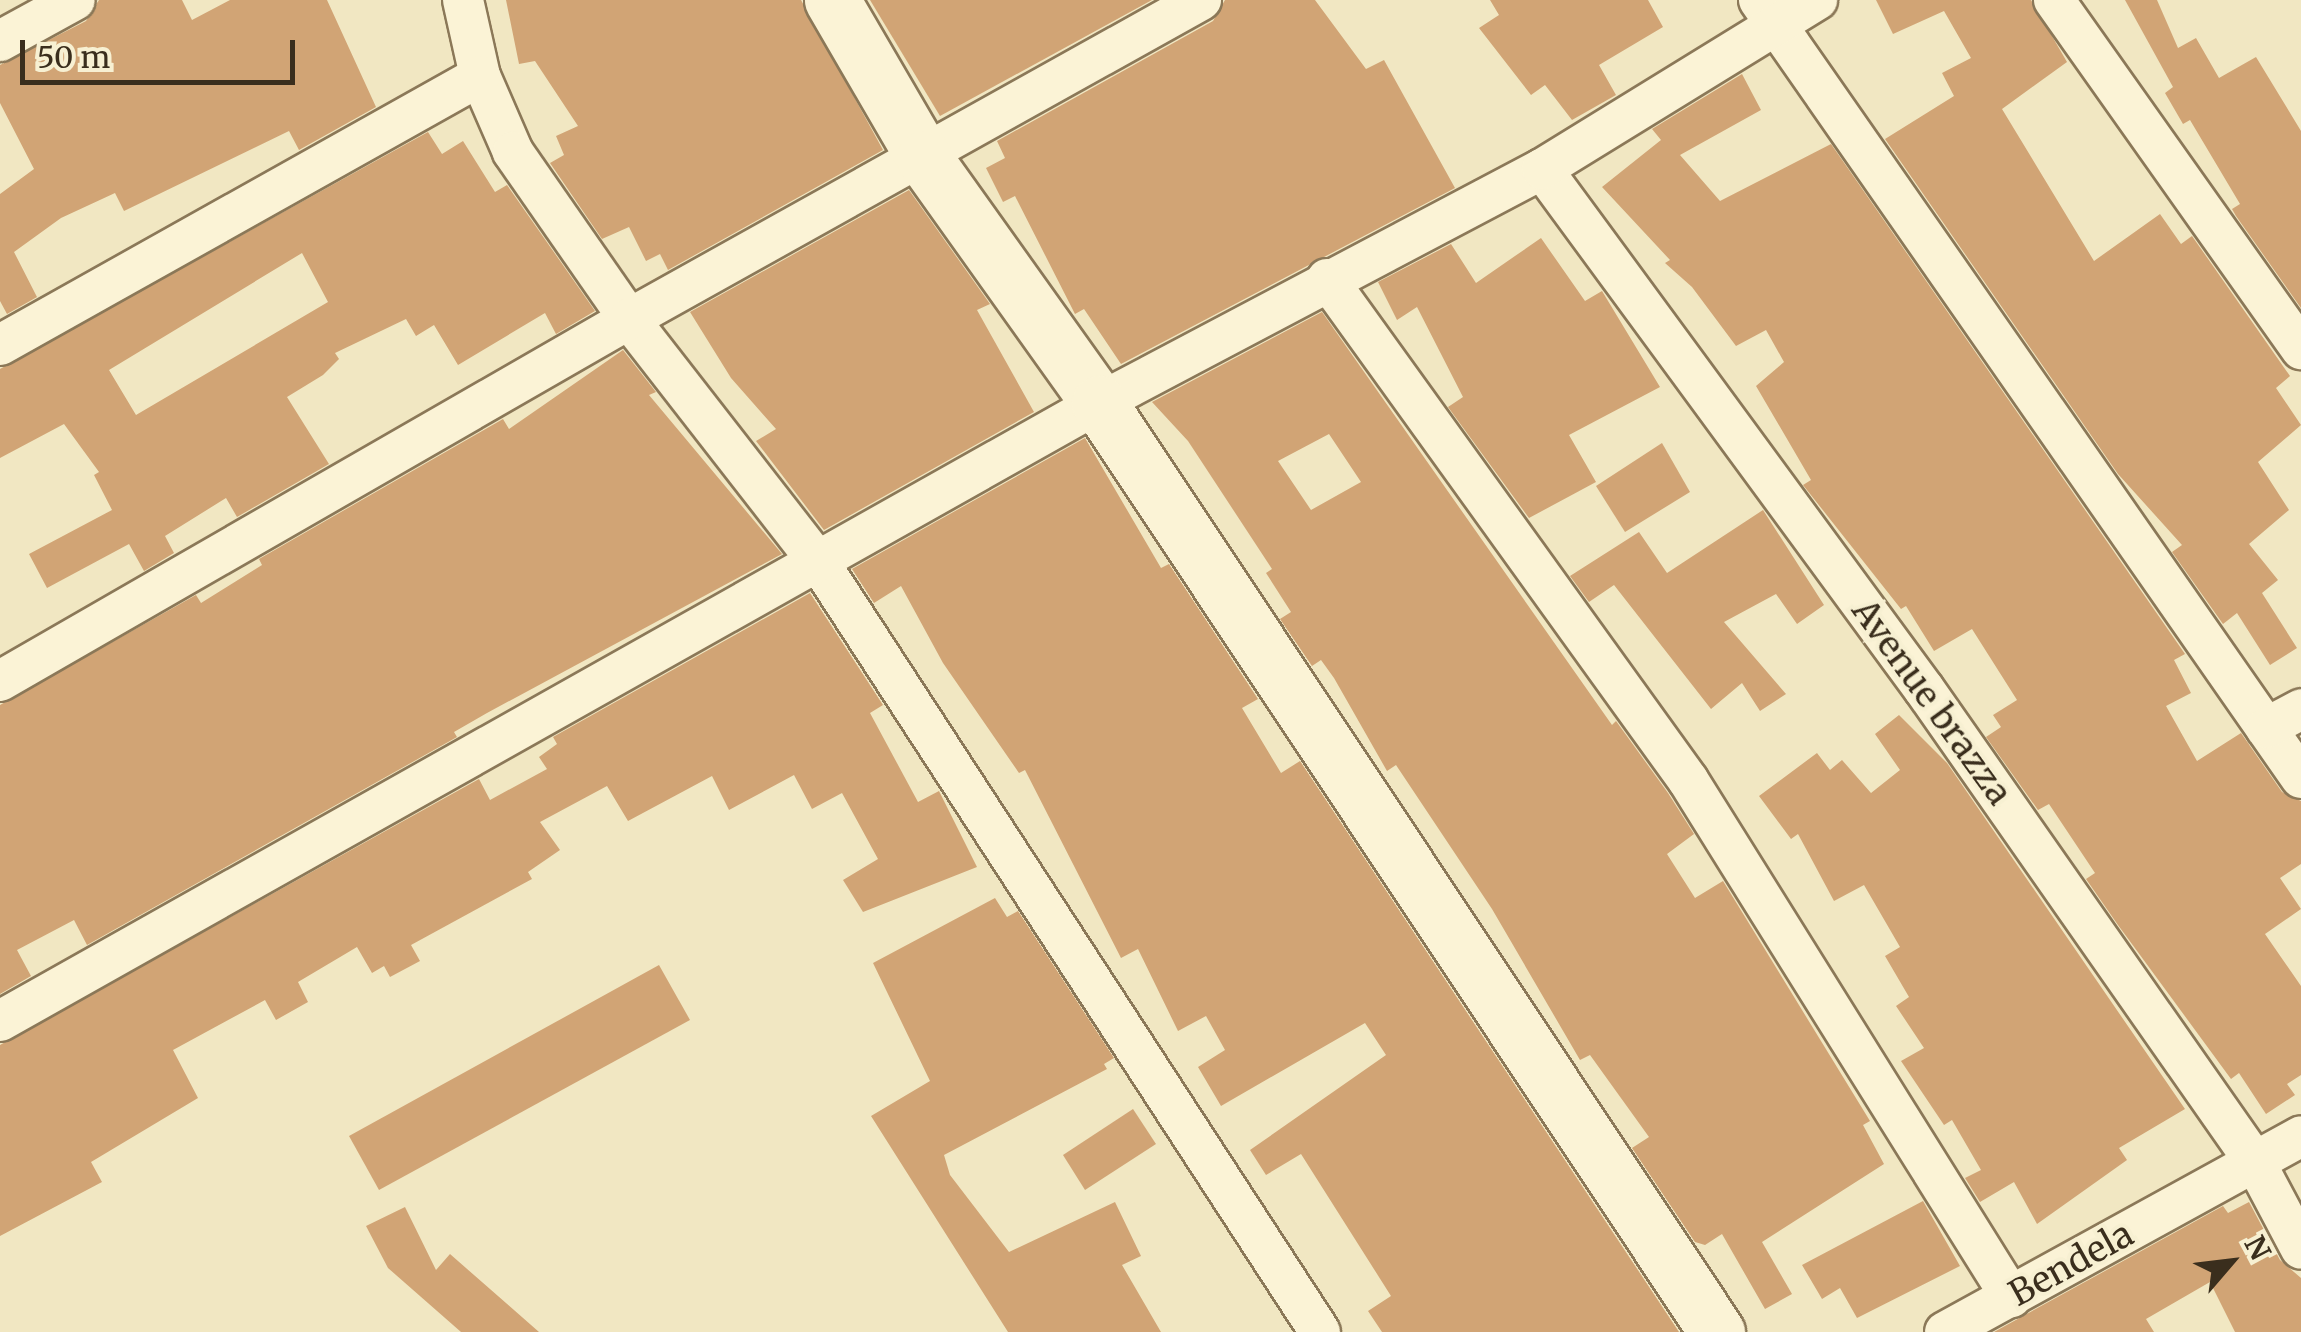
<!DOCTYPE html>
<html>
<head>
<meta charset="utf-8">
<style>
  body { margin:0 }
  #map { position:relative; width:2301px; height:1332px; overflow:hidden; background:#f1e7c2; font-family:Merriweather,serif }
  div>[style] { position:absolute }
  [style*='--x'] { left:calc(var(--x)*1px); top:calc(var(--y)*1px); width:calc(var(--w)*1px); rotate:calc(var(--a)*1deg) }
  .building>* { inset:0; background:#d1a475 }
  .roads { filter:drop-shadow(2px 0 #8b7858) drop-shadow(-2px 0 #8b7858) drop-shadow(0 2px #8b7858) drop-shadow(0 -2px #8b7858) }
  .street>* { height:40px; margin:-20px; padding:0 20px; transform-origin:20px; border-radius:20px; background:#fbf3d6 }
  .secondary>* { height:55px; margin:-27.5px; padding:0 27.5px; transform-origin:27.5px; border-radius:27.5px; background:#fbf3d6 }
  span { translate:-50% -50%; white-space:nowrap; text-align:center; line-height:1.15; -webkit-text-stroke:8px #f7f0d2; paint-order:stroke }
  .street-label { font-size:35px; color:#3a2e1d }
  .north { position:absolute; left:2181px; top:1212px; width:100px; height:100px; -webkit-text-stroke:8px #f7f0d2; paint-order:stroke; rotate:62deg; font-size:28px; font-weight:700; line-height:40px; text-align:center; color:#3a2e1d }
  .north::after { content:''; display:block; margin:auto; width:35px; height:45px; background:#3a2e1d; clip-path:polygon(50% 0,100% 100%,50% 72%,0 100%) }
  .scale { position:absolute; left:20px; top:40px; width:275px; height:45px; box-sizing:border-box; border:5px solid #3a2e1d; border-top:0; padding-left:12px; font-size:30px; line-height:35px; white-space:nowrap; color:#3a2e1d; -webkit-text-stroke:8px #f7f0d2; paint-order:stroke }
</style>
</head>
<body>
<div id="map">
  <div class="building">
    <i style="clip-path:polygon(99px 0,182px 0,192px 20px,230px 0,327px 0,376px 107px,299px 150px,289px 131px,124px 211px,115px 193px,61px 218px,14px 252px,37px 297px,7px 314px,0 301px,0 194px,34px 169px,0 103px,0 65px,86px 21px)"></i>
    <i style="clip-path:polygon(506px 0,801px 0,883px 150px,668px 270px,660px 254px,646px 261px,629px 227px,602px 239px,550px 163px,564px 155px,556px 136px,578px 126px,535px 61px,519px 64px)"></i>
    <i style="clip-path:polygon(870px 0,1152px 0,940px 116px)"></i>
    <i style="clip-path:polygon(1225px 0,1315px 0,1366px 69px,1384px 60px,1455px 188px,1121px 364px,1084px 309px,1075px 314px,1015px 196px,1003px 202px,986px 168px,1005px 158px,997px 141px,1213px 21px)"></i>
    <i style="clip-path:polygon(1490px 0,1648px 0,1663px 27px,1599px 65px,1616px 95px,1572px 120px,1545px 85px,1531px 95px,1479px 28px,1499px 15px)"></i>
    <i style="clip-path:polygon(1876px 0,2031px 0,2067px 62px,2002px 109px,2094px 261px,2160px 214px,2181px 244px,2192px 236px,2290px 376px,2276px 388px,2301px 425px,2258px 462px,2289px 510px,2249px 544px,2278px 580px,2262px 593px,2297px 648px,2270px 665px,2237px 613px,2223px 624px,2172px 552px,2182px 545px,2118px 474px,1885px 139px,1954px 96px,1942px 73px,1971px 58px,1944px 11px,1893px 34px)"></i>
    <i style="clip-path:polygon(2125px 0,2157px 0,2178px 48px,2196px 38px,2219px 78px,2256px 57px,2301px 131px,2301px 308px,2236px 216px,2232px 209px,2240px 204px,2190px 120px,2183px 124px,2165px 93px,2173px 87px)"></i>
    <i style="clip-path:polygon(1742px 74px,1761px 110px,1680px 155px,1720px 201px,1831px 144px,2185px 654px,2174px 660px,2191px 693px,2166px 706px,2197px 761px,2241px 733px,2282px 792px,2301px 801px,2301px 864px,2280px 878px,2301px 909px,2265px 934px,2301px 986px,2301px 1075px,2287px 1084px,2295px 1095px,2266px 1114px,2239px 1073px,2231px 1079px,2118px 925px,2086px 879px,2095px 873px,2049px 804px,2038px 810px,1986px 737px,2001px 727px,1993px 715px,2017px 700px,1972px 629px,1934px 651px,1906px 606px,1901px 609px,1803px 485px,1811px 480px,1756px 386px,1784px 362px,1766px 330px,1736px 346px,1692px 287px,1665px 263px,1670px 260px,1602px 187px,1661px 140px,1652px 129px)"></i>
    <i style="clip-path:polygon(evenodd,428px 132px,442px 154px,463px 141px,495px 192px,507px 185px,595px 311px,556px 334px,545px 313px,458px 365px,434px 325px,416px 336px,406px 319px,335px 353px,339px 359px,323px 375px,287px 397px,329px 464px,237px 517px,226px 498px,165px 536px,174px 553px,144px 571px,129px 544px,47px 588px,29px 554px,112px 510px,94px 475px,99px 472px,64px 424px,0 458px,0 369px,428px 132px,302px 253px,328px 302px,136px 415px,109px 370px,302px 253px)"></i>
    <i style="clip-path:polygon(909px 190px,990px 304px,977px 310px,1034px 412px,824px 530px,756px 441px,776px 429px,731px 378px,690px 312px)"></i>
    <i style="clip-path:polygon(1541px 238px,1585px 301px,1602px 291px,1660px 387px,1569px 435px,1596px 482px,1529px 518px,1448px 407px,1463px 397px,1417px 307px,1397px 320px,1378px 282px,1451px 244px,1476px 283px)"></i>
    <i style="clip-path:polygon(evenodd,1322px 312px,1612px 725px,1616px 721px,1668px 793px,1694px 834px,1667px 854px,1695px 898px,1723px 881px,1870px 1121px,1863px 1125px,1884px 1164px,1762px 1242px,1792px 1294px,1765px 1309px,1722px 1234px,1705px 1245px,1695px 1242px,1632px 1148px,1649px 1137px,1590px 1055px,1580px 1060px,1492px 909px,1396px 765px,1387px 771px,1334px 678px,1321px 660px,1312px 666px,1280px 619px,1291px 612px,1266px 573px,1272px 569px,1188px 441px,1152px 402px,1322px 312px,1329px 434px,1361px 482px,1311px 510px,1278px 461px,1329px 434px)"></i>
    <i style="clip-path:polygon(623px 350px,656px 392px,649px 395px,782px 554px,487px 713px,454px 732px,457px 737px,87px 945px,74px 920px,17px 950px,31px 976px,0 994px,0 705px,196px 595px,201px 603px,262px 565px,259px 559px,503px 419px,509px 429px)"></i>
    <i style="clip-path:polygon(1085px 438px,1161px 568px,1169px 564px,1258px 699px,1242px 708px,1281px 773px,1300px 761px,1679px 1332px,1382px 1332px,1368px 1311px,1391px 1296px,1301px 1154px,1266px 1175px,1250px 1150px,1386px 1055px,1365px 1023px,1221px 1106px,1198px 1067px,1225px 1050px,1206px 1016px,1178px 1031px,1138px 949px,1121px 958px,1025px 770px,1019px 773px,943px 663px,901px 586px,874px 603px,852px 569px)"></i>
    <i style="clip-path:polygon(1662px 443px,1690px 492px,1625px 532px,1596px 486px)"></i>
    <i style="clip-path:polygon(1763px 510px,1824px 605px,1797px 624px,1776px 594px,1724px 622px,1786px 694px,1760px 711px,1742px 683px,1711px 709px,1614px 585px,1589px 602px,1570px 576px,1639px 532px,1667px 573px)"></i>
    <i style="clip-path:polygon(810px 593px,883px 705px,870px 713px,918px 802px,939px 791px,977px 867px,863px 912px,843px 880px,878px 859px,842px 793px,812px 809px,794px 775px,729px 810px,712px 776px,628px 821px,607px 786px,540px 822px,560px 850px,528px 872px,532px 879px,411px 945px,420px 961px,390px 977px,384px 966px,372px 973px,357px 947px,298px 982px,308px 1002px,276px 1020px,265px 1000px,173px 1050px,198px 1098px,91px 1162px,102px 1182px,0 1236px,0 1045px,479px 779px,490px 800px,547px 769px,539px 757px,557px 744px,553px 737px)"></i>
    <i style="clip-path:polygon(1899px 715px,1947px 763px,2185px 1109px,2119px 1148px,2127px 1160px,2037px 1224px,2014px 1182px,1980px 1202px,1965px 1178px,1981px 1170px,1952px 1120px,1944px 1125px,1901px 1061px,1924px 1048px,1896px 1006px,1909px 997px,1885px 956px,1900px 947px,1864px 885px,1834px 901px,1798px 834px,1791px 839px,1759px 796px,1817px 753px,1830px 770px,1842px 760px,1871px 793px,1900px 770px,1875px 734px)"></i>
    <i style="clip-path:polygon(995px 898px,1007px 917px,1018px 911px,1114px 1058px,1104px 1064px,1107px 1069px,944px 1155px,950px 1175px,1009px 1252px,1115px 1202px,1141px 1256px,1122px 1265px,1161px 1332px,1008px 1332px,871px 1116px,930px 1081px,873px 963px)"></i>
    <i style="clip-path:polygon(659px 965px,690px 1020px,379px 1190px,349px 1136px)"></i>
    <i style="clip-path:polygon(1133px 1109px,1156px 1144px,1085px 1190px,1063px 1155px)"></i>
    <i style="clip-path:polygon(1923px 1201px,1960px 1266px,1857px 1318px,1840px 1288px,1822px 1299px,1802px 1265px)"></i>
    <i style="clip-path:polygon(2249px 1202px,2280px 1260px,2301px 1278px,2301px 1332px,2235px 1332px,2210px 1282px,2146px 1319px,2154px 1332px,1994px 1332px,2223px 1206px,2228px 1213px)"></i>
    <i style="clip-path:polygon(405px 1207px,436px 1270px,450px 1254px,539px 1332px,461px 1332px,388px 1268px,366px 1226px)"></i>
  </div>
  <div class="roads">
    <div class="street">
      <i style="--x:463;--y:0;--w:78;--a:77.4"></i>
      <i style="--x:480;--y:76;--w:83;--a:66.5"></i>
      <i style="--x:513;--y:152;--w:203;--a:55.2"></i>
      <i style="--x:629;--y:319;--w:311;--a:52.1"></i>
      <i style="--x:820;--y:564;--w:916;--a:56.93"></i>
      <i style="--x:1759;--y:0;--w:948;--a:55.14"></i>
      <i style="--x:2054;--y:0;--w:428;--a:54.7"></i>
      <i style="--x:0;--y:41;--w:85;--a:-28.7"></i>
      <i style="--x:1542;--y:169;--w:645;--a:53.7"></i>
      <i style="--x:1924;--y:689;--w:577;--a:55.02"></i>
      <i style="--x:2255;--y:1162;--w:98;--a:62.1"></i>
      <i style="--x:1327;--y:279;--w:618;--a:54.23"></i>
      <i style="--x:1688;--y:780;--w:610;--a:58"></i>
      <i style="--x:0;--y:345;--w:550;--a:-29.27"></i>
      <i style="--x:0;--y:681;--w:726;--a:-29.92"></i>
      <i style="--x:629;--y:319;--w:655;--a:-29.15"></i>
      <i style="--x:2266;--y:728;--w:40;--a:-28"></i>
      <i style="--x:0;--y:1021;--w:1261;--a:-29.35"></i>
      <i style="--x:1099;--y:403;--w:501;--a:-27.84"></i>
      <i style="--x:1542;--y:169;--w:323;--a:-31.6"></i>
      <i style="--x:1945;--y:1332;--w:406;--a:-28.8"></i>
    </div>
    <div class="secondary">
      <i style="--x:832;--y:0;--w:183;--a:59.8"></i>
      <i style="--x:924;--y:158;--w:301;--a:54.5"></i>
      <i style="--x:1099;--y:403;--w:1116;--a:56.37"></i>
    </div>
  </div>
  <div class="street-label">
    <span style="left:1932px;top:702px;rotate:54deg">Avenue brazza</span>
    <span style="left:2071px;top:1264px;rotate:-29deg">Bendela</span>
  </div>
  <div class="north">N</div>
  <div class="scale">50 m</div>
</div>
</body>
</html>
